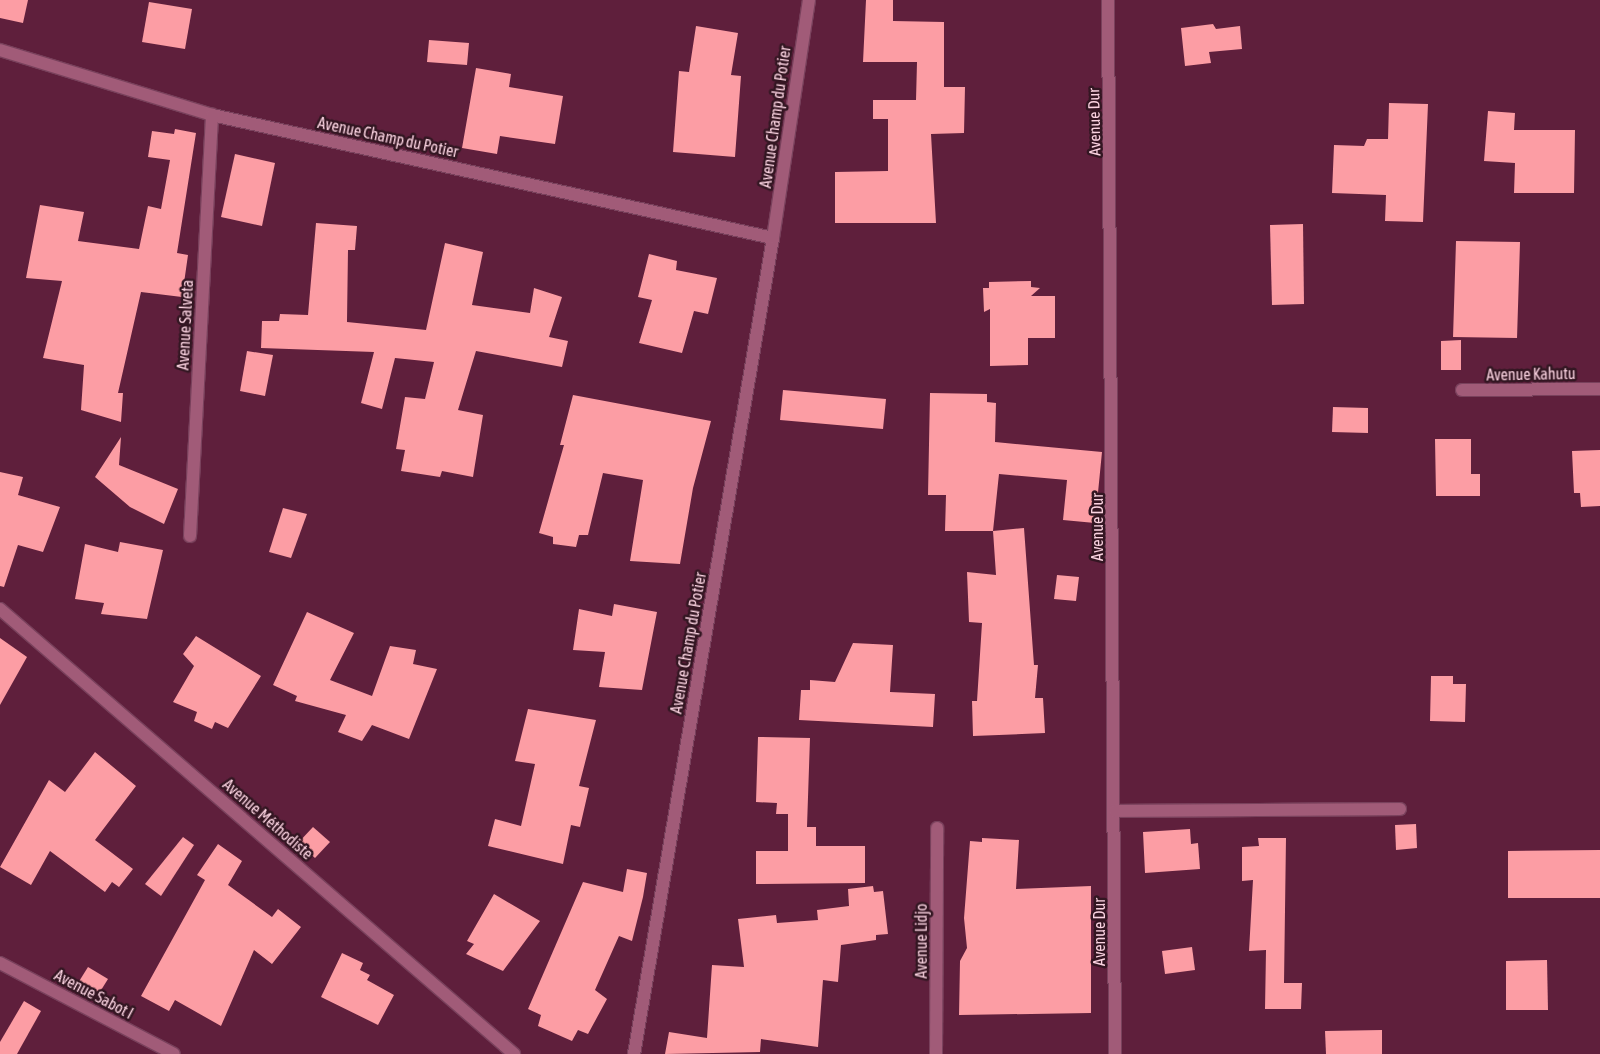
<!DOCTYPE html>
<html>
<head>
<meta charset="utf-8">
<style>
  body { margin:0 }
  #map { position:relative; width:1600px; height:1054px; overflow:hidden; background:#5f1f3c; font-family:"Asap Condensed",sans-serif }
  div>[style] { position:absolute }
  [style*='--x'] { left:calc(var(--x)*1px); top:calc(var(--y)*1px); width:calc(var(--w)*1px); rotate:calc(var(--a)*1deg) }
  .building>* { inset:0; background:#fc9da4 }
  .roads { filter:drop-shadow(1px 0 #79415c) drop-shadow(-1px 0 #79415c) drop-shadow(0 1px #79415c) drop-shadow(0 -1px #79415c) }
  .street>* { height:12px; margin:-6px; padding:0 6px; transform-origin:6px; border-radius:6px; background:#a15b78 }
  span { translate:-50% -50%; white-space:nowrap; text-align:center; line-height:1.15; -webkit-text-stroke:5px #331622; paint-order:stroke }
  .street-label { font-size:16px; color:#fbd3e1 }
</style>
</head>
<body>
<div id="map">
  <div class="building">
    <i style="clip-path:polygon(0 0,28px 0,23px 23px,0 18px)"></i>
    <i style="clip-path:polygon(866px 0,893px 0,893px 21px,944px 22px,944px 87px,965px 87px,964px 133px,931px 134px,936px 223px,835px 223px,835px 172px,888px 171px,888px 119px,873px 119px,873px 100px,916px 100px,917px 62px,863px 62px)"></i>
    <i style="clip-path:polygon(149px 2px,192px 9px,185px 49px,142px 42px)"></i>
    <i style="clip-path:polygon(1213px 24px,1216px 29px,1240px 26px,1242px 49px,1209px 52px,1211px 63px,1185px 66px,1181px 28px)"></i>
    <i style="clip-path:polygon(696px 26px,738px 33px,731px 75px,741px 76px,735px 157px,673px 152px,679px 71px,689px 72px)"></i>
    <i style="clip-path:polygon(429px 40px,469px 43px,467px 65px,427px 62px)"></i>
    <i style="clip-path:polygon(476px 68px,511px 74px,509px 87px,563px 96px,555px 144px,500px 136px,497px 154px,462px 148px)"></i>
    <i style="clip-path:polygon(1389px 103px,1428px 104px,1423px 222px,1385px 221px,1386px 195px,1332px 193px,1334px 145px,1364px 146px,1367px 139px,1388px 139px)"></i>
    <i style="clip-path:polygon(1488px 111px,1515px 113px,1514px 130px,1575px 130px,1574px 193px,1514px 193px,1515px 163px,1484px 161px)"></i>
    <i style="clip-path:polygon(175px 129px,196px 133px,177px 253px,188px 255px,182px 297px,141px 292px,118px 393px,123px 393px,121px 422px,81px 410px,84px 365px,43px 358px,62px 281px,26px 278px,40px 205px,84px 212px,78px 241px,139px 249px,148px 206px,161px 209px,170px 160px,148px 157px,152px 131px,174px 134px)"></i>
    <i style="clip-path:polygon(235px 154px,275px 163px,262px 226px,221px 217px)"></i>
    <i style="clip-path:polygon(316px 223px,357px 226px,355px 250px,348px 250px,347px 322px,426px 330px,445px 243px,483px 252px,472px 305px,530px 313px,534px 288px,562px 297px,549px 337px,568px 341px,562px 367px,476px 351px,458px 410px,483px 415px,473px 477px,442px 471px,440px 477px,401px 471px,405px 450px,396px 449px,405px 397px,425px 399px,434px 362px,395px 358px,382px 409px,361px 403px,374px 352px,261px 348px,262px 321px,279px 321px,280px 314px,308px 315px)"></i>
    <i style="clip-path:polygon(1303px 224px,1304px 304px,1272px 305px,1270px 225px)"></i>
    <i style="clip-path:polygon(1456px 241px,1520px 242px,1517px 338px,1453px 337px)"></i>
    <i style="clip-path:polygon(649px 254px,677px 261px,676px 270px,717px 278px,708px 314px,694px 311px,682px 353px,639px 343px,652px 300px,638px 297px)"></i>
    <i style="clip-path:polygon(1031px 281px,1031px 287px,1040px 288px,1031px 296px,1055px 296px,1055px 338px,1028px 338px,1028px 365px,990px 366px,990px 309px,984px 312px,983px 288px,989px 288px,989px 282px)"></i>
    <i style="clip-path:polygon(1461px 340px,1461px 370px,1441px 370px,1441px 341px)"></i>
    <i style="clip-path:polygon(247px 351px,273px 355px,265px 396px,240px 391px)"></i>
    <i style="clip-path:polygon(783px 390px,886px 399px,883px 429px,780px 420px)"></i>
    <i style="clip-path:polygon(930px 393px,987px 394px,987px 402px,996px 403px,995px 442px,1102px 452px,1095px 523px,1063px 520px,1067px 480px,999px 474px,993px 531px,945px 531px,946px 495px,928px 495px)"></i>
    <i style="clip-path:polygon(573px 395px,711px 421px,693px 488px,680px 564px,630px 561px,643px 480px,603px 473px,588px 535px,579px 535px,576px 547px,553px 544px,553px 537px,539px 533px,564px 445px,560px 445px)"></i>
    <i style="clip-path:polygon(1333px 407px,1368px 408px,1368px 433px,1332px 432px)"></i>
    <i style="clip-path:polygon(121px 437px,119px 465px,178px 489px,164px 524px,130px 507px,95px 477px)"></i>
    <i style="clip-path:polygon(1435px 439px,1471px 439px,1471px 474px,1480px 474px,1480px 496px,1436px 496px)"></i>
    <i style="clip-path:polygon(1600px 450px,1600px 506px,1581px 507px,1580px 493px,1574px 493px,1572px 451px)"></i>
    <i style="clip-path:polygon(0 472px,23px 477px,18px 495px,60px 507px,43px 552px,18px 545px,4px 587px,0 586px)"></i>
    <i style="clip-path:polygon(283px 508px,307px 514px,291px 558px,269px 552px)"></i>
    <i style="clip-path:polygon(1024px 528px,1034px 665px,1038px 665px,1035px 698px,1043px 698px,1045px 733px,973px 736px,972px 701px,977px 701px,982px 623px,969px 622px,967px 572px,996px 575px,993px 531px)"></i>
    <i style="clip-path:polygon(120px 542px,163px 550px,147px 619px,101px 614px,104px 603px,75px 599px,85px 544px,118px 552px)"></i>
    <i style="clip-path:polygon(1057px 575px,1079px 577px,1076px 601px,1054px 599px)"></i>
    <i style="clip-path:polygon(614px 604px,657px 612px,642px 690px,599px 687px,605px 652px,573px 650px,579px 609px,612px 616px)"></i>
    <i style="clip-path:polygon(307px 612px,354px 633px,330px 680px,372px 696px,390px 646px,416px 650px,413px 664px,437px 669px,409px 739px,372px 725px,362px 741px,338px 732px,346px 715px,295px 701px,297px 696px,273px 685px)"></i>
    <i style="clip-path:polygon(196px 636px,261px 676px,228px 728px,215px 722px,212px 729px,194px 721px,197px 712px,173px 702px,194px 666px,183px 654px)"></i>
    <i style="clip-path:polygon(0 638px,27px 657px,0 705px)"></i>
    <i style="clip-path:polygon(853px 643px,893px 645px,890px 692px,935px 694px,933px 727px,799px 720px,801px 690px,810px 690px,810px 680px,835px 682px)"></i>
    <i style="clip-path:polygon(1431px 676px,1453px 676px,1453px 684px,1466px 684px,1465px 722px,1430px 721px)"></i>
    <i style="clip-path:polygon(528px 709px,596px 720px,579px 786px,589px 788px,580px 827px,571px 825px,563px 864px,488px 846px,495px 819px,521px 826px,535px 764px,515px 761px)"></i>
    <i style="clip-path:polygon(758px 737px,810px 738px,807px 827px,816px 827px,816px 846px,865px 846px,865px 883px,756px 884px,756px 851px,788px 851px,788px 814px,776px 814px,777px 803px,756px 802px)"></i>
    <i style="clip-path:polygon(95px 752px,136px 786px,95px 840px,133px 869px,119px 887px,112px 882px,105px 892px,50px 851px,31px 885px,0 867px,49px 780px,65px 792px)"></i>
    <i style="clip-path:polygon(1416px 824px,1417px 848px,1396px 850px,1395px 825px)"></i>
    <i style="clip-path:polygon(313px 827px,330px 842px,315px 858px,298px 843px)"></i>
    <i style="clip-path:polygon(1190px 829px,1191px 844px,1198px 843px,1200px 869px,1145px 873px,1143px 832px)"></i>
    <i style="clip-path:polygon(183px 837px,194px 845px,161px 896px,145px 884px)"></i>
    <i style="clip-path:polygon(982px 838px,1019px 840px,1016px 889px,1091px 886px,1091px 1013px,959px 1015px,960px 961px,967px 948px,964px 918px,970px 841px,982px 842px)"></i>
    <i style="clip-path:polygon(1258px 838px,1286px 838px,1284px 983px,1302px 983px,1301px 1009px,1265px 1009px,1266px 950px,1249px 951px,1253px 880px,1242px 881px,1242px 847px,1259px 846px)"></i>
    <i style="clip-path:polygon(218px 844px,242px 861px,228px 885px,272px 917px,278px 909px,301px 927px,272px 964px,254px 950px,221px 1026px,175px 1000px,169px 1011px,141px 996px,205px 880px,197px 875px)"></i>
    <i style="clip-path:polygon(1600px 850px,1600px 898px,1508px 898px,1508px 851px)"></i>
    <i style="clip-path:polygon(627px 869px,647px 873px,643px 897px,632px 941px,619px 936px,595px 990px,607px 999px,588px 1034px,578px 1030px,572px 1041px,538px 1026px,541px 1015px,528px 1009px,583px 882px,623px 892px)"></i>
    <i style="clip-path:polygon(873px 886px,874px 892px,883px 891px,888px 934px,876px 935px,876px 940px,841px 945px,838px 982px,823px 980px,818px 1047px,761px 1039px,760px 1052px,665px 1054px,669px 1032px,707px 1038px,712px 965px,744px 967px,738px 919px,776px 915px,777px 923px,818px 920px,817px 910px,849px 906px,848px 889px)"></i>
    <i style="clip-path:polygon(494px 894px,540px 921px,503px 971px,466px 954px,474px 944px,467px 941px)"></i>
    <i style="clip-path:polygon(1192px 947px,1195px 970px,1165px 974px,1162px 951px)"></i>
    <i style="clip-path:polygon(342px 953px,363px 963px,360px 970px,370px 975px,367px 980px,394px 995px,378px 1025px,321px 997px)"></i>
    <i style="clip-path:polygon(1547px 960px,1548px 1010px,1506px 1010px,1506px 961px)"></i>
    <i style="clip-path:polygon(88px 967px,108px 979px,98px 995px,78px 983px)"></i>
    <i style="clip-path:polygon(24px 1001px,41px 1011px,17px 1054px,0 1054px,0 1042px)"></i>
    <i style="clip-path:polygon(1382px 1030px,1382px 1054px,1326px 1054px,1325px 1031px)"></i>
  </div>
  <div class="roads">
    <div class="street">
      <i style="--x:1108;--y:0;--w:1054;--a:89.62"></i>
      <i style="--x:0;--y:50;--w:222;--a:17"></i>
      <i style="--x:212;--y:115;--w:574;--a:12.37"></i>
      <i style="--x:1462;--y:390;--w:138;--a:-0.4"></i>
      <i style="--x:190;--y:536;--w:422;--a:-87"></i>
      <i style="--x:0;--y:609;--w:680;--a:40.88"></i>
      <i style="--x:1115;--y:811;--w:285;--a:-0.4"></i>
      <i style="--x:0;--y:963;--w:196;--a:27.6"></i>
      <i style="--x:634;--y:1054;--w:828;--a:-80.33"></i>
      <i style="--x:773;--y:238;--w:241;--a:-81.4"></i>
      <i style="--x:936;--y:1054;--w:226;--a:-89.7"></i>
    </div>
  </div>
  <div class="street-label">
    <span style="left:775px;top:117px;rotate:-82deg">Avenue Champ du Potier</span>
    <span style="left:1094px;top:122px;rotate:-91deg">Avenue Dur</span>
    <span style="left:388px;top:137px;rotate:12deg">Avenue Champ du Potier</span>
    <span style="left:185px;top:325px;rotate:-87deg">Avenue Salveta</span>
    <span style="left:1531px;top:374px;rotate:-1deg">Avenue Kahutu</span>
    <span style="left:1097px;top:527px;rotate:-90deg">Avenue Dur</span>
    <span style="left:688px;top:643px;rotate:-80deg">Avenue Champ du Potier</span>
    <span style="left:268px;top:819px;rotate:41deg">Avenue Méthodiste</span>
    <span style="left:1099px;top:932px;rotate:-90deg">Avenue Dur</span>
    <span style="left:921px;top:941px;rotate:-90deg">Avenue Lidjo</span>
    <span style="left:94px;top:994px;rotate:28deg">Avenue Sabot I</span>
  </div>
</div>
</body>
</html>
